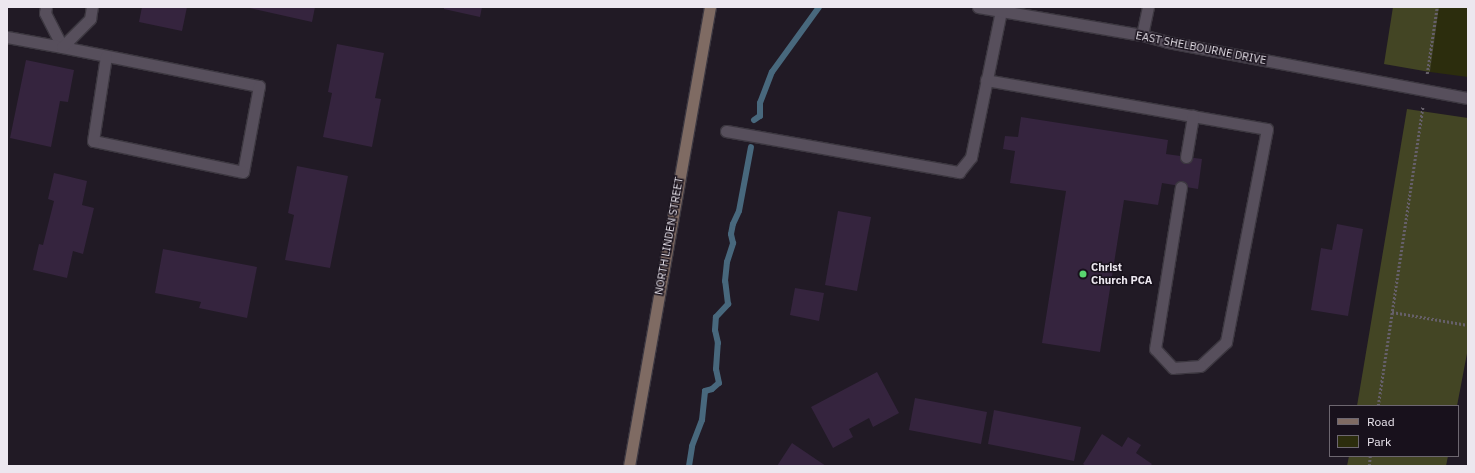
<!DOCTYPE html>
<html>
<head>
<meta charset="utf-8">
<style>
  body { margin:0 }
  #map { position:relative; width:1475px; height:473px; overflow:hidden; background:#211a25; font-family:"IBM Plex Sans",sans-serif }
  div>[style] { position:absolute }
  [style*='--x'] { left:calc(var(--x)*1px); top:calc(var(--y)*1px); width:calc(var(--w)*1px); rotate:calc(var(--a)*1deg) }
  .green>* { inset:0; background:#2c2d0d }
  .forest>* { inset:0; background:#434524 }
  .stream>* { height:6px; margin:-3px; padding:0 3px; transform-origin:3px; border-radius:3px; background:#48687d }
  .building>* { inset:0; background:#35243e }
  .path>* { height:2.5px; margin-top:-1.25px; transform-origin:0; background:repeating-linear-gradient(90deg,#66606a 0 2px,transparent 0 4px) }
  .roads { filter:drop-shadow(1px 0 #3c3740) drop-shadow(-1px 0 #3c3740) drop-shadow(0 1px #3c3740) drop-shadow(0 -1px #3c3740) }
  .service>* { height:11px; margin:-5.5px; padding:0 5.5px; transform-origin:5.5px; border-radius:5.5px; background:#574f5c }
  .minor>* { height:11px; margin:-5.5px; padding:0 5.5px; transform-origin:5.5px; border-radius:5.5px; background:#574f5c }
  .tertiary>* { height:11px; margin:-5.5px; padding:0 5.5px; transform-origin:5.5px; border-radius:5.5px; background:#574f5c }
  .secondary>* { height:11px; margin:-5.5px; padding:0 5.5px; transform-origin:5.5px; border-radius:5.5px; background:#7f6b63 }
  .dots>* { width:11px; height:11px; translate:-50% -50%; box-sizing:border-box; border:2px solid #18111c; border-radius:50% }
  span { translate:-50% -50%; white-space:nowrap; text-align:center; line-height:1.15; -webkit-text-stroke:3px #18111c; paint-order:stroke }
  .street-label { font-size:11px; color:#ece7ef }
  .poi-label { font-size:11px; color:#ece7ef; font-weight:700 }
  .left { translate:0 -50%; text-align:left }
  .frame { position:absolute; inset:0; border:8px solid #ece7ef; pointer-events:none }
  .legend { position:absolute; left:1329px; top:405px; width:130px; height:52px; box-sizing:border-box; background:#18111c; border:1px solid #6d6770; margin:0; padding:5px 7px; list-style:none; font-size:12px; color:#ece7ef }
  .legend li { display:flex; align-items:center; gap:8px; height:20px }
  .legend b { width:20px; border:1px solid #6d6770 }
</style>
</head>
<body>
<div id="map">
  <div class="green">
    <i style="clip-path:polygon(1439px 7px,1468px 7px,1468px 77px,1430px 72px)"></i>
  </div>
  <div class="forest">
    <i style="clip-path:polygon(1393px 7px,1439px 7px,1430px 72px,1384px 64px)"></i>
    <i style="clip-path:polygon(1407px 109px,1468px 118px,1468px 348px,1457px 406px,1357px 406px)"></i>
    <i style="clip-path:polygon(1349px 456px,1448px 456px,1446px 466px,1347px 466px)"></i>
  </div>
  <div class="stream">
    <i style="--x:754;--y:120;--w:7;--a:-34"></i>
    <i style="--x:760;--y:116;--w:13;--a:-90"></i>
    <i style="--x:760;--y:103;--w:33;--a:-69"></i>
    <i style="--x:772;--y:72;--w:80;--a:-54.1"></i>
    <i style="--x:689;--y:466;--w:20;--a:-81"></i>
    <i style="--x:692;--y:446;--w:28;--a:-69"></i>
    <i style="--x:702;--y:420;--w:29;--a:-84"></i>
    <i style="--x:705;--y:391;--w:7;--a:-16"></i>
    <i style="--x:712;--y:389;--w:9;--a:-41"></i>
    <i style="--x:719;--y:383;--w:14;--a:-102"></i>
    <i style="--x:716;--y:369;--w:26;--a:-86"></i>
    <i style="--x:718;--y:343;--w:13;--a:-103"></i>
    <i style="--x:715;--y:330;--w:13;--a:-86"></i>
    <i style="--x:716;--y:317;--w:18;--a:-47"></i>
    <i style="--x:728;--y:304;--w:23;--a:-97"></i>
    <i style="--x:725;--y:281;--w:19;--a:-84"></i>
    <i style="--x:727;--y:262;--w:20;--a:-72"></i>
    <i style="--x:733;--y:243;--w:9;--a:-103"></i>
    <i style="--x:731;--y:234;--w:10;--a:-79"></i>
    <i style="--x:733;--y:224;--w:14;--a:-65"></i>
    <i style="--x:739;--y:211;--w:65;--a:-79.4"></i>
  </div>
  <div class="building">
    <i style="clip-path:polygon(142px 7px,187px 7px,182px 31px,139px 22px)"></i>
    <i style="clip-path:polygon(245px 7px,315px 7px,312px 22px)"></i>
    <i style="clip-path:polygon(444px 7px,482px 7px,480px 17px,444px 9px)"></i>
    <i style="clip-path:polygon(337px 44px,384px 53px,375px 98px,381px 99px,372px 147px,323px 137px,332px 93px,328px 92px)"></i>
    <i style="clip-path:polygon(26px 60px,74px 70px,68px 102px,60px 101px,51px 147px,10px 138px)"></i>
    <i style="clip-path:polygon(1021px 117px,1168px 140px,1166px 154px,1202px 159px,1198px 189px,1162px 183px,1158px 205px,1124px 200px,1100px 352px,1042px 343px,1066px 191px,1010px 183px,1015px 151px,1003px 149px,1005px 136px,1018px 137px)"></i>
    <i style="clip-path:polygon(297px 166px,348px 176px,330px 268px,285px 260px,294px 215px,288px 213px)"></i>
    <i style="clip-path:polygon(54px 173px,87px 181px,82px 205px,94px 208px,83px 254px,73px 251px,67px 278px,33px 270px,39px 244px,43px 245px,54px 201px,48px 199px)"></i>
    <i style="clip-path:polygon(838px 211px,871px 217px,857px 291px,825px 285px)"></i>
    <i style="clip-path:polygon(1337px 224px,1363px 229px,1348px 316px,1311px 310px,1321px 248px,1332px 250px)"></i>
    <i style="clip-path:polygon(163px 249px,257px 267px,247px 318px,199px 308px,201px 302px,155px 293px)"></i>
    <i style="clip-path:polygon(795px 288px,824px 293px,819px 321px,790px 315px)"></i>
    <i style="clip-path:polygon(877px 372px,899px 413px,873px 427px,869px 418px,849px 429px,853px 437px,833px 448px,811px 407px)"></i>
    <i style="clip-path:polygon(915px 398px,987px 412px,981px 444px,909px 430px)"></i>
    <i style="clip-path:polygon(994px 410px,1081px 427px,1074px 461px,988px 444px)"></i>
    <i style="clip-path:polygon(1102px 434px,1122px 447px,1128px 437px,1141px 445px,1136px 453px,1152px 464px,1150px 466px,1086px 466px,1083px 464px)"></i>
    <i style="clip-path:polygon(792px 443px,826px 466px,777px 466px)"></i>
  </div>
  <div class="path">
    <i style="--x:1427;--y:74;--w:68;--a:-81.5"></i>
    <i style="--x:1392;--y:312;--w:77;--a:9.7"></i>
    <i style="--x:1378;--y:406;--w:303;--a:-81.5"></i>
    <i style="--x:1369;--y:466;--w:10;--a:-84"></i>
  </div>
  <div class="roads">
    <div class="service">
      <i style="--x:46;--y:7;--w:6;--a:99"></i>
      <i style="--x:45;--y:13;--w:38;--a:63"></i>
      <i style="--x:7;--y:37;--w:56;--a:10.3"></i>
      <i style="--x:62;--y:47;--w:201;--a:11.2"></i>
      <i style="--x:259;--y:86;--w:87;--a:100.5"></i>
      <i style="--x:243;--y:172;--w:153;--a:-168.3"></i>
      <i style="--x:93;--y:141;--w:86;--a:-81.3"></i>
      <i style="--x:62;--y:47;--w:40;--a:-45"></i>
      <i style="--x:90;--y:19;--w:12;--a:-81"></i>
      <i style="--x:986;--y:80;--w:285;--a:9.9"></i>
      <i style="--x:1267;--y:129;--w:217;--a:100.9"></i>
      <i style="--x:1226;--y:342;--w:35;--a:137"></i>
      <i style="--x:1200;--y:366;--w:27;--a:176"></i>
      <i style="--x:1173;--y:368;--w:26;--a:-133"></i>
      <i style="--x:1155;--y:349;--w:164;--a:-80.9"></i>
      <i style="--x:726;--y:131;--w:237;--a:10"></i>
      <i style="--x:959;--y:172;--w:19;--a:-51"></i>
      <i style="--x:971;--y:157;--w:149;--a:-78.4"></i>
      <i style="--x:1186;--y:157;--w:42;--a:-80.3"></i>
    </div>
    <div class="minor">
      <i style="--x:1142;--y:35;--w:29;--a:-78"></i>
    </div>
    <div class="tertiary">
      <i style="--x:978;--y:7;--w:166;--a:9.7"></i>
      <i style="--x:1142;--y:35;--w:27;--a:15"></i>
      <i style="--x:1168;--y:42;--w:305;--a:10.6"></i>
    </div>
    <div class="secondary">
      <i style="--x:629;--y:466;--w:466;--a:-80"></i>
    </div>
  </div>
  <div class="dots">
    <i style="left:1083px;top:274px;background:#59d56f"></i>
  </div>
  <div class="street-label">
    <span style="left:1201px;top:48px;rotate:11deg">EAST SHELBOURNE DRIVE</span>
    <span style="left:669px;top:236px;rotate:-80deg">NORTH LINDEN STREET</span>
  </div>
  <div class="poi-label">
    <span class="left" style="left:1091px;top:274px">Christ<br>Church PCA</span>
  </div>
  <div class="frame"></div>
  <ul class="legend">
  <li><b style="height:5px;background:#7f6b63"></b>Road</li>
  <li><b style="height:11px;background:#2c2d0d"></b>Park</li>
  </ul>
</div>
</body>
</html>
